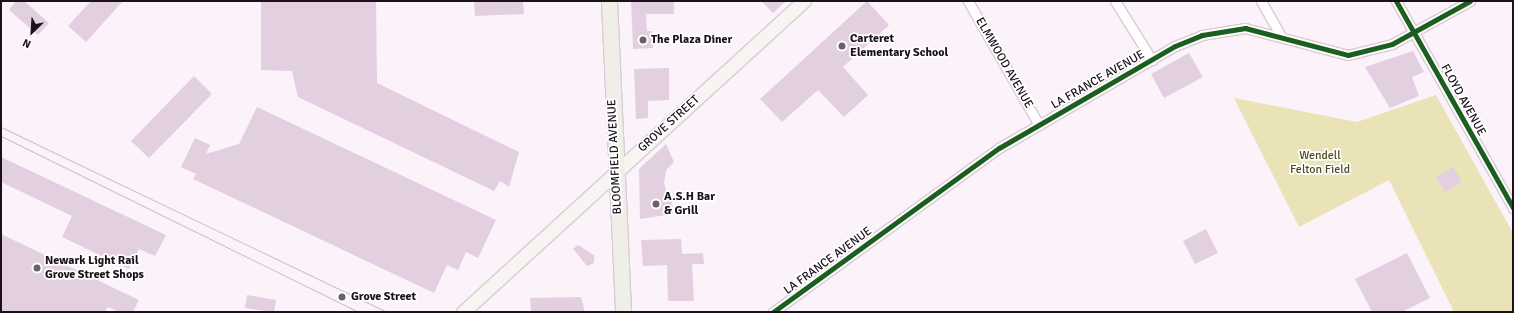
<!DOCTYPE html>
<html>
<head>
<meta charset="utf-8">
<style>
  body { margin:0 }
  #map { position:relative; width:1514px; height:313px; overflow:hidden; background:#fcf2fa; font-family:Signika,sans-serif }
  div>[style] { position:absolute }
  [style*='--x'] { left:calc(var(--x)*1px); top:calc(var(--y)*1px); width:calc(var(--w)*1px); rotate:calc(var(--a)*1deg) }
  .green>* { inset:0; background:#e9e3b7 }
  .building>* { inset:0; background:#e2d0e1 }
  .roads { filter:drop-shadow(1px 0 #d7cdd5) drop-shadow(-1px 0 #d7cdd5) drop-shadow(0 1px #d7cdd5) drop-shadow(0 -1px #d7cdd5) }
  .street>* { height:9px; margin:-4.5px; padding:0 4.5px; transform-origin:4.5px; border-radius:4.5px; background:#fffdfe }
  .secondary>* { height:13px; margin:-6.5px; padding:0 6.5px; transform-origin:6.5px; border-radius:6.5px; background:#f7f5f2 }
  .primary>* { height:15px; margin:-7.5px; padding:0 7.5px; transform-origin:7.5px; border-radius:7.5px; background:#efeee7 }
  .tram>* { height:1px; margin:-0.5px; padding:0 0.5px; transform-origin:0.5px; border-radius:0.5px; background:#c6c2c5 }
  .cycleway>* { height:5px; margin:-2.5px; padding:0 2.5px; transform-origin:2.5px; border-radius:2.5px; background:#1b5e20 }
  .dots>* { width:11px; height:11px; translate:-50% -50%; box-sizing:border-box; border:2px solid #fff; border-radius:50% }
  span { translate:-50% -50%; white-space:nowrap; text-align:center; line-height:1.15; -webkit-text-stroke:3.5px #fff; paint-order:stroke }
  .poi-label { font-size:12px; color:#1a1119; font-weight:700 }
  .left { translate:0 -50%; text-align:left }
  .street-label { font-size:12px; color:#1a1119 }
  .park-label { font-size:12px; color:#4d4c23 }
  .frame { position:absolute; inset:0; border:2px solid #1a1119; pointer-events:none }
  .north { position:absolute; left:12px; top:12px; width:40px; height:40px; -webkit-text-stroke:3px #fff; paint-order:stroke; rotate:205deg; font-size:11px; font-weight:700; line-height:16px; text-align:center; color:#1a1119 }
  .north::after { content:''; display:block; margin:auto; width:14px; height:18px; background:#1a1119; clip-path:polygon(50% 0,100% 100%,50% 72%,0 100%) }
</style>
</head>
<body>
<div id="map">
  <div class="green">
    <i style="clip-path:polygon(1436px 95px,1513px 233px,1513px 312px,1454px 312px,1389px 180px,1299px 227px,1234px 98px,1357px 122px)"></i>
  </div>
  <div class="building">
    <i style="clip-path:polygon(16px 1px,24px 1px,49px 23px,38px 35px,9px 10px)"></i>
    <i style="clip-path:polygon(91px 1px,123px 1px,86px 42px,68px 26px)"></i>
    <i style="clip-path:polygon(293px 1px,376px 1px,377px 83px,519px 152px,509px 187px,500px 181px,494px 191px,298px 97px,292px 71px,261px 70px,261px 2px)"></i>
    <i style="clip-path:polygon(474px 1px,523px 1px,524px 14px,475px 16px)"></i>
    <i style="clip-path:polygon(631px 1px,674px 1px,674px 14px,646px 14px,647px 31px,652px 31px,653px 48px,633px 49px)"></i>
    <i style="clip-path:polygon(761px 1px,786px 1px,773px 13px)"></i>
    <i style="clip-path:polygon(867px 1px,889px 25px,843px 67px,868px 95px,844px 117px,818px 90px,782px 122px,760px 99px)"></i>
    <i style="clip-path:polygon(1413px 51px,1424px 72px,1412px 77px,1419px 96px,1390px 108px,1365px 67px)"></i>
    <i style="clip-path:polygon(1189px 53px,1203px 77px,1164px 98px,1151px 74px)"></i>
    <i style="clip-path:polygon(669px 68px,669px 100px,648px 101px,648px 118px,636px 119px,634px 69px)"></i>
    <i style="clip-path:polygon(194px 76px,212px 94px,149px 158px,131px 141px)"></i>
    <i style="clip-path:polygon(257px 107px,496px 220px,478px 258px,466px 252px,458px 270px,447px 265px,434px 293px,193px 179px,196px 174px,181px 167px,195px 138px,210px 145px,206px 154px,239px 144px)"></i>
    <i style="clip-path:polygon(666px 144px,674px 162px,666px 170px,664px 184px,667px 192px,671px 192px,673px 214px,640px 219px,639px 169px)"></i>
    <i style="clip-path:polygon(1px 157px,166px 235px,155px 256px,139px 249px,129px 269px,62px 237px,72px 216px,1px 182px)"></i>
    <i style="clip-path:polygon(1453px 167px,1462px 182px,1445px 192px,1436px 177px)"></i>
    <i style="clip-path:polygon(1206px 229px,1218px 253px,1195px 264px,1183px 241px)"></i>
    <i style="clip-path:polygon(1px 234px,139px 300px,133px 312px,119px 312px,108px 307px,105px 312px,1px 312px)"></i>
    <i style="clip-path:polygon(681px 239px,682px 254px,703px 253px,704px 264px,692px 264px,694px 301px,668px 301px,667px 265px,643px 266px,641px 240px)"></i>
    <i style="clip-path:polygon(578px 245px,594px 255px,594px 263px,587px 266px,573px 249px)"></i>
    <i style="clip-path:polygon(1407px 253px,1430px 298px,1402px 312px,1372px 312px,1355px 279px)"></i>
    <i style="clip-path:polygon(247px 295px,276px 300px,274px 312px,245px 308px)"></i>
    <i style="clip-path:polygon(581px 297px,585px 312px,531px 312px,530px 298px)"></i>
  </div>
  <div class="roads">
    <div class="street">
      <i style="--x:968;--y:1;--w:143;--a:60.2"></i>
      <i style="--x:1115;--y:1;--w:70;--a:57.9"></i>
      <i style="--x:1261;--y:1;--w:40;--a:60.3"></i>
      <i style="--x:1396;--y:1;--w:238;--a:60.5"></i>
      <i style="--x:773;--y:312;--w:279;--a:-36"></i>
      <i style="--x:999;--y:148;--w:203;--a:-30.1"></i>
      <i style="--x:1175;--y:46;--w:29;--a:-22"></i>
      <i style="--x:1202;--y:35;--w:44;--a:-9.2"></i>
      <i style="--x:1245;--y:28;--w:106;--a:14.7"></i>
      <i style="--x:1348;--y:55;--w:45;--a:-14"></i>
      <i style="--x:1392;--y:44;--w:89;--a:-28.9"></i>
    </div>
    <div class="secondary">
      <i style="--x:463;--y:312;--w:462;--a:-42.4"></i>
    </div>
    <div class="primary">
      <i style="--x:609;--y:1;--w:311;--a:87.4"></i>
    </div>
  </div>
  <div class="tram">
    <i style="--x:1;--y:127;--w:428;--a:25.6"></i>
    <i style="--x:1;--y:136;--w:398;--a:26.2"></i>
  </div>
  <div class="cycleway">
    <i style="--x:1396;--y:1;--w:238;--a:60.5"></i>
    <i style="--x:773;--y:312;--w:279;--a:-36"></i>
    <i style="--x:999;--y:148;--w:203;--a:-30.1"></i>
    <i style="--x:1175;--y:46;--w:29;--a:-22"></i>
    <i style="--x:1202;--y:35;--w:44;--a:-9.2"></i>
    <i style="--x:1245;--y:28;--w:106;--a:14.7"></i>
    <i style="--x:1348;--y:55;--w:45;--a:-14"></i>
    <i style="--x:1392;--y:44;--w:89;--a:-28.9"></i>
  </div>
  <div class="dots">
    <i style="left:643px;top:40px;background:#696068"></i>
    <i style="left:842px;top:46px;background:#696068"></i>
    <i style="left:656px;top:204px;background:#696068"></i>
    <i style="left:37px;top:268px;background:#696068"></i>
    <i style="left:342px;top:297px;background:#696068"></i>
  </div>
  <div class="poi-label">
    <span class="left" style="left:850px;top:46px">Carteret<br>Elementary School</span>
    <span class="left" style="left:651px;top:40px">The Plaza Diner</span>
    <span class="left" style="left:664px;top:204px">A.S.H Bar<br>&amp; Grill</span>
    <span class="left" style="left:45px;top:268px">Newark Light Rail<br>Grove Street Shops</span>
    <span class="left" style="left:351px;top:297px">Grove Street</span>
  </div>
  <div class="street-label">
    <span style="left:1004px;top:63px;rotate:60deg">ELMWOOD AVENUE</span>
    <span style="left:1098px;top:80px;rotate:-30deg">LA FRANCE AVENUE</span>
    <span style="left:1463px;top:100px;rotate:61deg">FLOYD AVENUE</span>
    <span style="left:669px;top:124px;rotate:-42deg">GROVE STREET</span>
    <span style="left:615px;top:157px;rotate:-93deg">BLOOMFIELD AVENUE</span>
    <span style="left:828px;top:261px;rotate:-36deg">LA FRANCE AVENUE</span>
  </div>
  <div class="park-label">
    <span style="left:1320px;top:163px">Wendell<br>Felton Field</span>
  </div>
  <div class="frame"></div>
  <div class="north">N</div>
</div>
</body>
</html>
